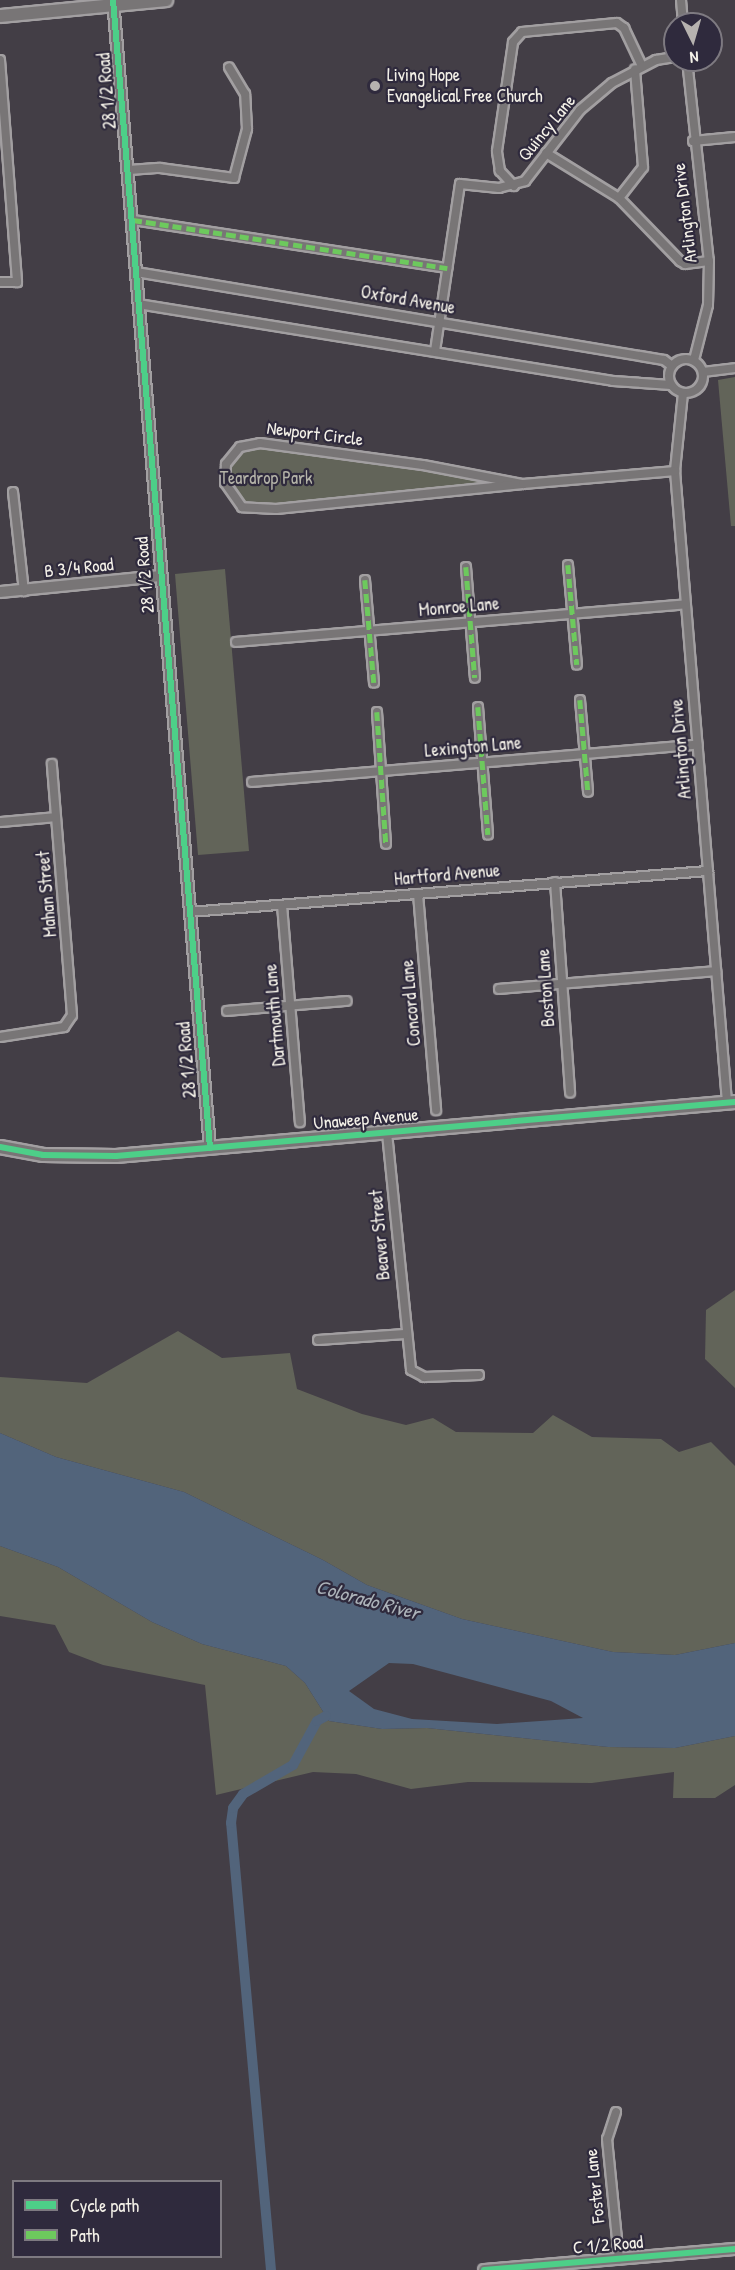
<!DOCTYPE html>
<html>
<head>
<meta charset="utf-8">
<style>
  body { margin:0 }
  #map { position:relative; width:735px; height:2270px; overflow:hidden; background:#433e46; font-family:"Patrick Hand",sans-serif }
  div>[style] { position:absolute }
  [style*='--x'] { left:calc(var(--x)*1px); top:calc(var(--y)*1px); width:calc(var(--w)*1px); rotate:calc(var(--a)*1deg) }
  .green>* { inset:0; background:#626459 }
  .water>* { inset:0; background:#52647b }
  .canal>* { height:10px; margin:-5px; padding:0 5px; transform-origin:5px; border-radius:5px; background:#52647b }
  .roads { filter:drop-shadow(2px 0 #a29fa1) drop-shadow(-2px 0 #a29fa1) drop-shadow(0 2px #a29fa1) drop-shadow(0 -2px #a29fa1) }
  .minor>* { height:8px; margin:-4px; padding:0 4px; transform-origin:4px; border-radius:4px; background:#787576 }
  .minor>.ring { margin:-4px; padding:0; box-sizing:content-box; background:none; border:8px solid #787576; border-radius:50% }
  .tertiary>* { height:10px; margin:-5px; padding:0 5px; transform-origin:5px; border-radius:5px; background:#787576 }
  .secondary>* { height:12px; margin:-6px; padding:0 6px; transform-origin:6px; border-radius:6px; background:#787576 }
  .quiet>* { height:4.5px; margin-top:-2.25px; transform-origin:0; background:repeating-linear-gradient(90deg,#6dc95d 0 9px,transparent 0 13.5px) }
  .cycleway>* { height:6px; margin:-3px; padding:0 3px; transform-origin:3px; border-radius:3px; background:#4dcf88 }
  .dots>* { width:16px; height:16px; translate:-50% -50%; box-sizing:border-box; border:3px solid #2f2a3d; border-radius:50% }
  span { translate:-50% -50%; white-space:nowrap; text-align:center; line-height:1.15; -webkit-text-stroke:4.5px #2f2a3d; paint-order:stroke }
  .poi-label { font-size:18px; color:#f4f1e8 }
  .left { translate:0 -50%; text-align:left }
  .street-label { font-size:18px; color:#f4f1e8 }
  .park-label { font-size:18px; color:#b5b4a9 }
  .water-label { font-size:20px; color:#acb3b9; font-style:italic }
  .legend { position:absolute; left:12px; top:2180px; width:210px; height:78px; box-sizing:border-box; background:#2f2a3d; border:2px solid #7e7a81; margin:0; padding:8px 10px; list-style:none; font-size:18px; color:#f4f1e8 }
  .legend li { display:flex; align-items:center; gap:12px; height:30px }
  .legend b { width:30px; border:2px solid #7e7a81 }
  .north { position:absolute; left:663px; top:12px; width:60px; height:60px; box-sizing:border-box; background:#2f2a3d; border:2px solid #7e7a81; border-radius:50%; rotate:175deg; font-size:16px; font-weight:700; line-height:24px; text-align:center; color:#f4f1e8 }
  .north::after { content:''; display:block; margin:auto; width:21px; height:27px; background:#b6b2af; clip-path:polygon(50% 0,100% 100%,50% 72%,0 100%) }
</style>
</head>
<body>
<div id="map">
  <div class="green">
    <i style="clip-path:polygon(735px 377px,735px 526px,731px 526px,718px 380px)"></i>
    <i style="clip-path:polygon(255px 447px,270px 448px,488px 481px,485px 486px,266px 506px,247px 504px,233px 493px,228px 470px,240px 452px)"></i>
    <i style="clip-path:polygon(225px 569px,249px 851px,198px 855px,175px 574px)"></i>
    <i style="clip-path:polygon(735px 1290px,735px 1388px,705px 1359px,706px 1310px)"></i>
    <i style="clip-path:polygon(178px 1331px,222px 1358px,290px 1353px,297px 1389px,362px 1414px,406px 1425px,433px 1418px,456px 1432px,533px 1433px,553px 1415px,592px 1437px,661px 1439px,679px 1452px,711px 1442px,735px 1466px,735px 1643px,675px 1655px,613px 1652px,462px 1619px,367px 1585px,323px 1560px,184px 1492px,56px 1457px,0 1433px,0 1377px,87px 1383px)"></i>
    <i style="clip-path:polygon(0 1546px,58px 1567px,152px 1622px,202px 1644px,286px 1666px,305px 1683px,329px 1721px,382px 1729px,427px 1728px,608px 1747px,675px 1748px,735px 1736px,735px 1785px,715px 1798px,673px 1798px,674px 1772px,592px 1783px,468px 1782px,411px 1789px,356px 1774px,313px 1772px,216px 1795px,205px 1685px,103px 1665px,69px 1652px,55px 1625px,0 1616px)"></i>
  </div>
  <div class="water">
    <i style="clip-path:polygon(evenodd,0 1433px,56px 1457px,184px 1492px,323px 1560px,367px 1585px,462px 1619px,613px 1652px,675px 1655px,735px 1643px,735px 1736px,675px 1748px,608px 1747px,427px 1728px,382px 1729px,329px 1721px,305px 1683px,286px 1666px,202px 1644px,152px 1622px,58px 1567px,0 1546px,0 1433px,389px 1663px,413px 1664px,551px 1701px,583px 1718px,497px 1724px,412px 1719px,374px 1709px,349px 1691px,389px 1663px)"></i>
  </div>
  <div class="canal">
    <i style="--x:271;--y:2270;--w:449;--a:-95.1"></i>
    <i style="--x:231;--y:1823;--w:15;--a:-82"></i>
    <i style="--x:233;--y:1808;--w:17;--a:-54"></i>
    <i style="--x:243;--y:1794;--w:58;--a:-30.1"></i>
    <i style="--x:293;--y:1765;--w:50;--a:-61.4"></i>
    <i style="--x:317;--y:1721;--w:10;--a:-29"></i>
  </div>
  <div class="roads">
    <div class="minor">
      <i style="--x:681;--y:0;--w:24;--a:85"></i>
      <i style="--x:0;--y:60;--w:223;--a:85.6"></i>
      <i style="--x:17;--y:282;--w:17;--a:180"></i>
      <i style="--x:687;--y:60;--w:202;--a:83.8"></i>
      <i style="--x:709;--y:261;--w:44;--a:91.3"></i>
      <i style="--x:708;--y:305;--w:57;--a:104.3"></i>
      <i style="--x:693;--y:141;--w:42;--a:-5.4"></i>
      <i style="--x:546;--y:153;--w:86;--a:31.7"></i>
      <i style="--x:619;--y:198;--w:88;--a:45.9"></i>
      <i style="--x:680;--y:261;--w:6;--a:31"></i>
      <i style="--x:685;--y:264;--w:24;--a:-7"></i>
      <i style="--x:129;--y:170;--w:31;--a:-4"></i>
      <i style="--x:160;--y:168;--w:75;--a:7.7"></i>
      <i style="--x:234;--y:178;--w:51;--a:-75.1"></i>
      <i style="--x:247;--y:129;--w:35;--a:-93"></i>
      <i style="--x:245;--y:94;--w:31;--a:-121"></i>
      <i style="--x:514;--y:186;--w:21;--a:-133"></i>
      <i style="--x:500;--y:171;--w:20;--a:-99"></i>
      <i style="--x:497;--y:151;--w:110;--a:-81.6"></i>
      <i style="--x:513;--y:42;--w:13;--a:-48"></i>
      <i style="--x:522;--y:32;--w:95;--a:-5.4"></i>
      <i style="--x:617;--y:23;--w:9;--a:36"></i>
      <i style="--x:624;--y:28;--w:42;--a:64.7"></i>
      <i style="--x:619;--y:198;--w:39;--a:-52"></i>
      <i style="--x:643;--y:167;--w:98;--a:-94.7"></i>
      <i style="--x:133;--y:220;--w:318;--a:8.7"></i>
      <i style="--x:136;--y:272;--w:535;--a:9.46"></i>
      <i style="--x:664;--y:360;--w:10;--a:37"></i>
      <i style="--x:138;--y:304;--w:481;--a:9.2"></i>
      <i style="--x:613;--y:381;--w:58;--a:3.9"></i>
      <i style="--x:435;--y:351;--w:169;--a:-81.5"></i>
      <i style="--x:460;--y:184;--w:39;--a:6"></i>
      <i style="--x:499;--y:188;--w:27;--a:-15"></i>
      <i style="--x:525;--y:181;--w:90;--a:-52.2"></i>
      <i style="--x:580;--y:110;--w:42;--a:-40.2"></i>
      <i style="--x:612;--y:83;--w:50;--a:-27.6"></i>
      <i style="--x:656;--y:60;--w:19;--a:-9"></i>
      <i class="ring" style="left:669px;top:359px;width:26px;height:26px"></i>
      <i style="--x:703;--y:372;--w:32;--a:-7"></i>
      <i style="--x:683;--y:393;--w:78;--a:95.9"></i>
      <i style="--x:675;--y:471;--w:633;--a:85.29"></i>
      <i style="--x:260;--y:443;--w:164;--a:7.7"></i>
      <i style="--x:423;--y:465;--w:102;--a:10.8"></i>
      <i style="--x:523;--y:484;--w:248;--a:174.2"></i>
      <i style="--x:276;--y:509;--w:34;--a:-177"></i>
      <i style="--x:242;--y:507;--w:29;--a:-125"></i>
      <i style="--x:225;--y:483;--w:19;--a:-87"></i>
      <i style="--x:226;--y:464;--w:22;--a:-51"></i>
      <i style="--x:240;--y:447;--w:20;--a:-11"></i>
      <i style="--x:523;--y:484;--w:153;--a:-4.9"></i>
      <i style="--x:13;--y:492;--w:100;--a:83.7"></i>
      <i style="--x:568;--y:565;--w:100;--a:84.9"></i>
      <i style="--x:466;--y:567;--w:111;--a:85.4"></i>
      <i style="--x:365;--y:580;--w:103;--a:85"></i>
      <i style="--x:236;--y:642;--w:451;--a:-4.8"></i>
      <i style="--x:580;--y:700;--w:92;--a:85"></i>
      <i style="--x:478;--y:707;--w:128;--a:85.5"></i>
      <i style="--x:377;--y:712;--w:132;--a:86.1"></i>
      <i style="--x:252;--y:782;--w:447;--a:-4.8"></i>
      <i style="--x:0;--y:822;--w:56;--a:-5.1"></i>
      <i style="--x:555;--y:882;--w:211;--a:85.9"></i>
      <i style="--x:418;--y:894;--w:217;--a:85.2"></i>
      <i style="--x:282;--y:905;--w:218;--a:85.3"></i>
      <i style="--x:189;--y:912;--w:521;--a:-4.52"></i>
      <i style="--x:499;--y:989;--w:218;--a:-4.7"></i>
      <i style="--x:227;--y:1011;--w:120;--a:-4.8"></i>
      <i style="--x:0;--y:1037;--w:65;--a:-8.9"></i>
      <i style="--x:64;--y:1027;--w:14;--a:-56"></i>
      <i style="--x:72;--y:1015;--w:252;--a:-94.6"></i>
      <i style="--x:387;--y:1133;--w:238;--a:84.2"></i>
      <i style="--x:411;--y:1370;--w:15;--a:28"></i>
      <i style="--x:424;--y:1377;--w:55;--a:-2.1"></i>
      <i style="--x:318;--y:1340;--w:87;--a:-3.9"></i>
      <i style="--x:616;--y:2112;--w:28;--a:108"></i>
      <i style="--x:607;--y:2139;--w:121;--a:84.3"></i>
    </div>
    <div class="tertiary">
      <i style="--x:113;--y:0;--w:1152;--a:85.17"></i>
      <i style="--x:0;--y:592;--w:161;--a:-5.7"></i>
      <i style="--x:484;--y:2270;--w:252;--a:-4.8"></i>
    </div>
    <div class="secondary">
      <i style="--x:0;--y:16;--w:167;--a:-5.5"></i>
      <i style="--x:0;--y:1147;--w:44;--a:10.5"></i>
      <i style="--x:43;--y:1155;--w:73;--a:0.8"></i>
      <i style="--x:116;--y:1156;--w:621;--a:-4.99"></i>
    </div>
  </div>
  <div class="quiet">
    <i style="--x:133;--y:220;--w:318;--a:8.7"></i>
    <i style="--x:568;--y:565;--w:100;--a:84.9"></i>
    <i style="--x:466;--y:567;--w:111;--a:85.4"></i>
    <i style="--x:365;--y:580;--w:103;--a:85"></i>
    <i style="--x:580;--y:700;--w:92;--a:85"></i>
    <i style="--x:478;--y:707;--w:128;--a:85.5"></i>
    <i style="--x:377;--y:712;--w:132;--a:86.1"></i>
  </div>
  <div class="cycleway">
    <i style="--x:113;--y:0;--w:1152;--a:85.17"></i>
    <i style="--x:0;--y:1147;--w:44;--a:10.5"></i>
    <i style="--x:43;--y:1155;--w:73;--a:0.8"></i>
    <i style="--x:116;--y:1156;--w:621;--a:-4.99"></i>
    <i style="--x:484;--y:2270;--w:252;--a:-4.8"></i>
  </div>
  <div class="dots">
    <i style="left:375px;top:86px;background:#b6b2af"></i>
  </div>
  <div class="poi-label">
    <span class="left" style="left:387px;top:86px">Living Hope<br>Evangelical Free Church</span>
  </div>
  <div class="street-label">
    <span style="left:107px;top:91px;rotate:-95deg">28 1/2 Road</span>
    <span style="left:547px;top:128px;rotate:-51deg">Quincy Lane</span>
    <span style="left:685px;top:213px;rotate:-97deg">Arlington Drive</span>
    <span style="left:408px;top:300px;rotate:10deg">Oxford Avenue</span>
    <span style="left:315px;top:434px;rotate:7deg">Newport Circle</span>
    <span style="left:79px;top:568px;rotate:-6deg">B 3/4 Road</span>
    <span style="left:145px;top:575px;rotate:-95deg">28 1/2 Road</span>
    <span style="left:459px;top:607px;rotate:-5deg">Monroe Lane</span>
    <span style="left:473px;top:747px;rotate:-5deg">Lexington Lane</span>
    <span style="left:681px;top:749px;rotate:-95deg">Arlington Drive</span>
    <span style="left:447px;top:875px;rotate:-5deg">Hartford Avenue</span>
    <span style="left:47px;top:894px;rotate:-95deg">Mahan Street</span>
    <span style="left:546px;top:988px;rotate:-94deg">Boston Lane</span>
    <span style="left:411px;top:1003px;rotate:-95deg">Concord Lane</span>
    <span style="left:275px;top:1015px;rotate:-95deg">Dartmouth Lane</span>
    <span style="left:187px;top:1060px;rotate:-95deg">28 1/2 Road</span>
    <span style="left:366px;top:1119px;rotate:-5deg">Unaweep Avenue</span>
    <span style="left:380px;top:1235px;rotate:-95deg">Beaver Street</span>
    <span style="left:595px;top:2186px;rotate:-96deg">Foster Lane</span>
    <span style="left:608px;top:2245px;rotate:-5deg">C 1/2 Road</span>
  </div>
  <div class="park-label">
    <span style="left:266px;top:478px">Teardrop Park</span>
  </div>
  <div class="water-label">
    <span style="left:368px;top:1599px;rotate:15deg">Colorado River</span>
  </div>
  <ul class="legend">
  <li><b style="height:8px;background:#4dcf88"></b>Cycle path</li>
  <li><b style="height:8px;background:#6dc95d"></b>Path</li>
  </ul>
  <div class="north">N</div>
</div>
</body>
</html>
